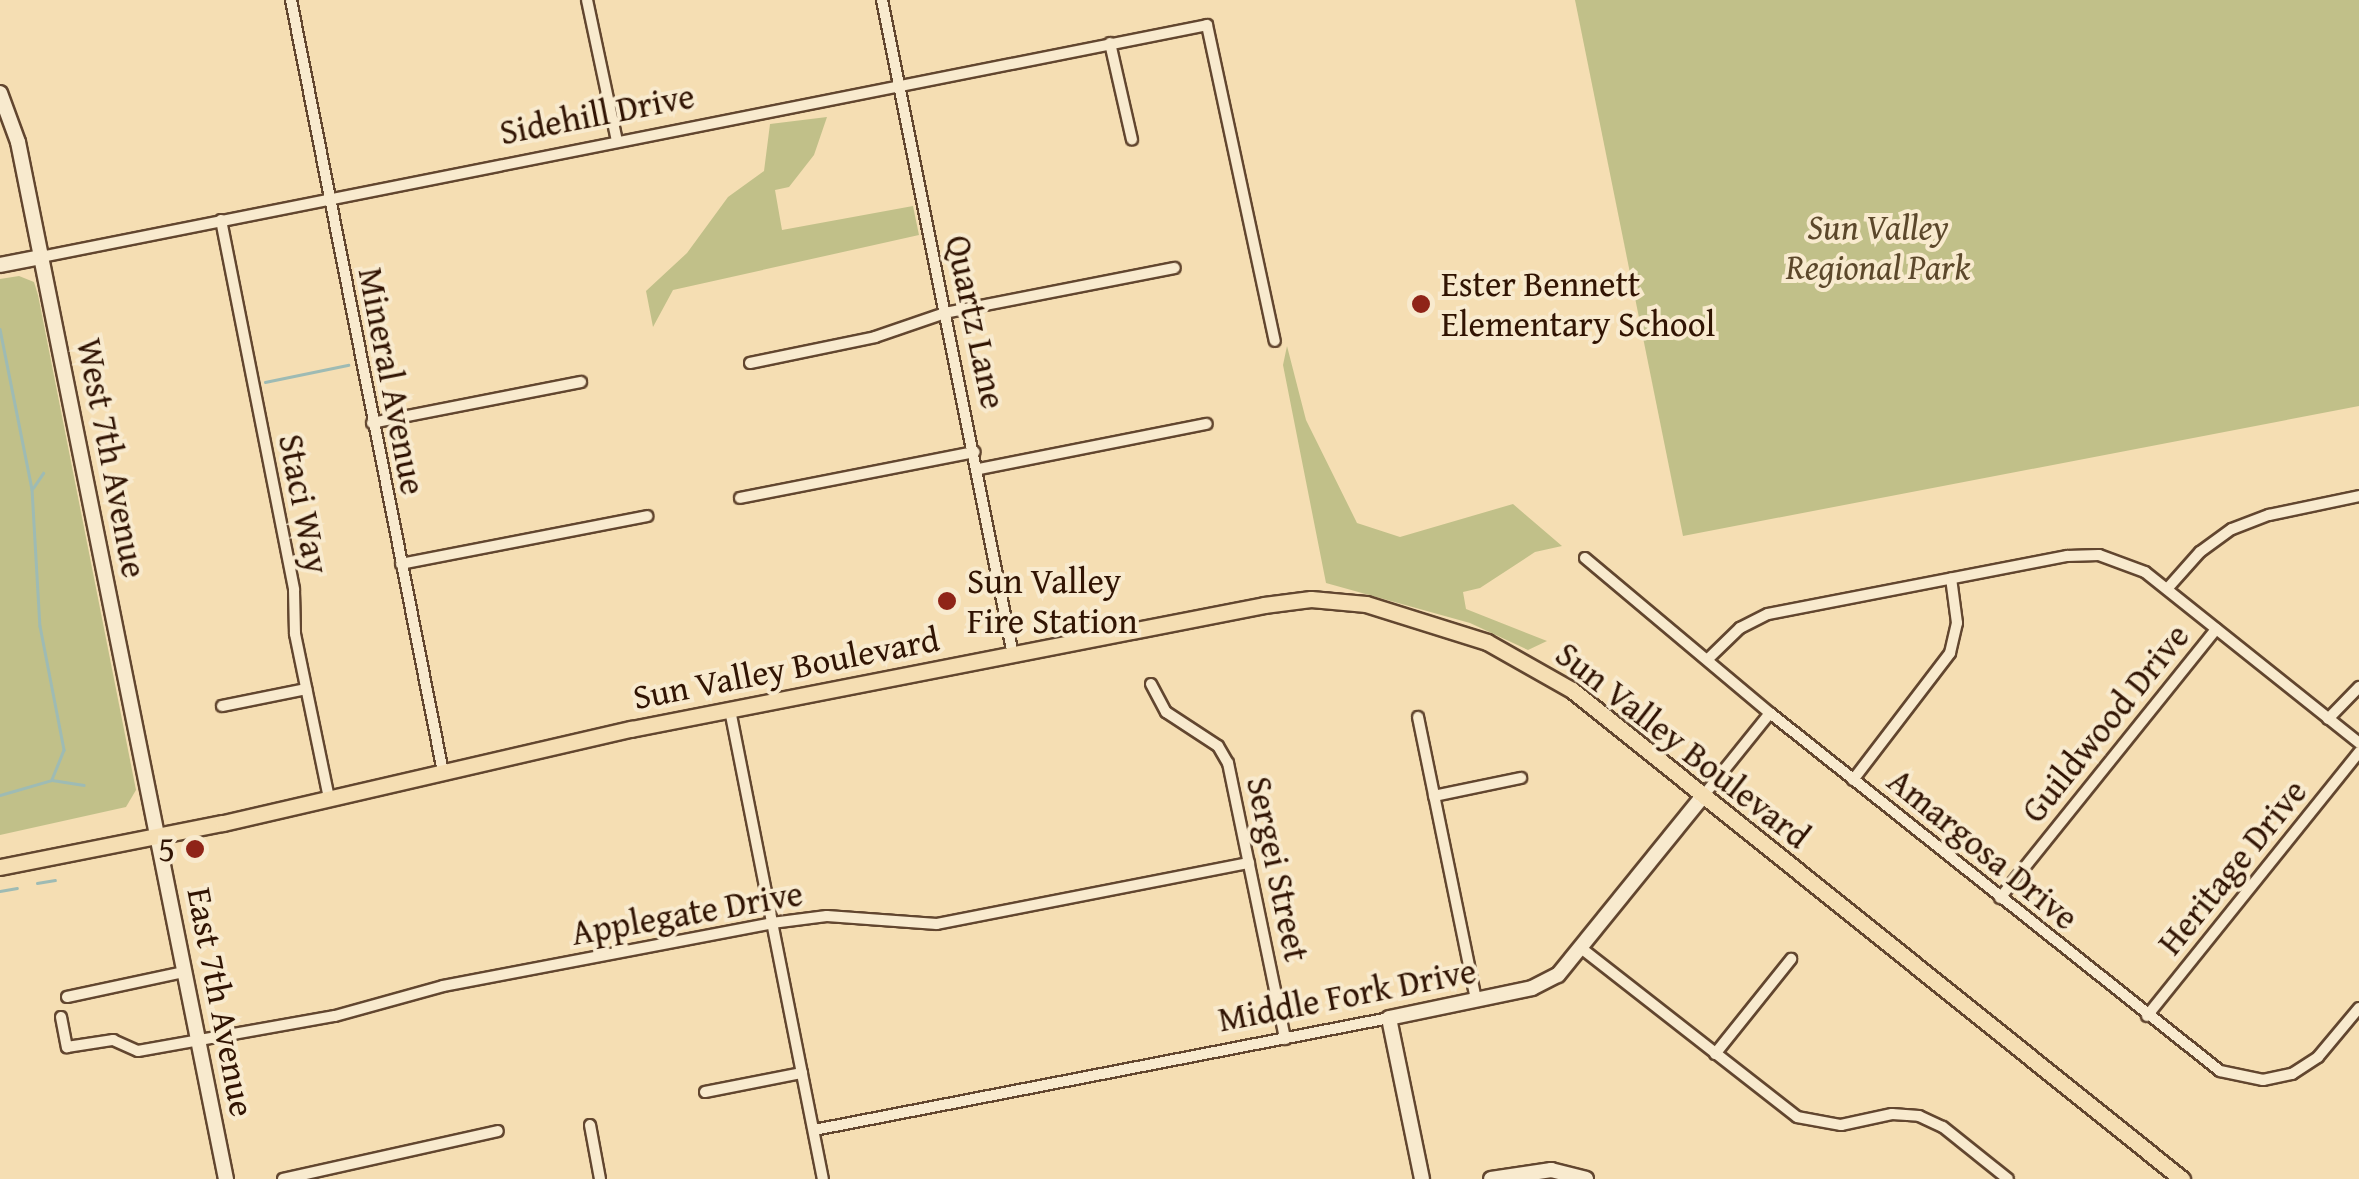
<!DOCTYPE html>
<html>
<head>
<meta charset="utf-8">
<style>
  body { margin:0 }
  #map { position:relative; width:2359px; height:1179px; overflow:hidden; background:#f5deb3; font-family:"Gentium Book Plus",serif }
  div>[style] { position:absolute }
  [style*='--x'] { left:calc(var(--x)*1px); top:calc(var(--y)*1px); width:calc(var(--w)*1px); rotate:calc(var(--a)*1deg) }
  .green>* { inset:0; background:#c1c089 }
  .stream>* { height:2.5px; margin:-1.25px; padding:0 1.25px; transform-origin:1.25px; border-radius:1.25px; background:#9ebbb4 }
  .roads { filter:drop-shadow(2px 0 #62462f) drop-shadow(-2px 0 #62462f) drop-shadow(0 2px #62462f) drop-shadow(0 -2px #62462f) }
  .street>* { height:10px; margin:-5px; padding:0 5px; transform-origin:5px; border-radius:5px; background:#f8eace }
  .secondary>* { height:14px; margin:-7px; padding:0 7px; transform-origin:7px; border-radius:7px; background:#f8eace }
  .primary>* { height:15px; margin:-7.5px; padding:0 7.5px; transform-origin:7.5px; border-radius:7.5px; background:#f5deb3 }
  .dots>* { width:28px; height:28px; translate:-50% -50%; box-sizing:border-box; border:5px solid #f8eace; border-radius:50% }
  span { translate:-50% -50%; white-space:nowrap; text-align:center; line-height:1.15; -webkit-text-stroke:8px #f8eace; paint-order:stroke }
  .street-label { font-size:35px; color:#311403 }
  .park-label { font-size:35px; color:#5c482b; font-style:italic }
  .poi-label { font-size:35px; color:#311403 }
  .left { translate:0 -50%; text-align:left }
  .right { translate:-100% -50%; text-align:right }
</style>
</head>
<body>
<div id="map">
  <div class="green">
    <i style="clip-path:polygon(1575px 0,2359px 0,2359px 406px,1683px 536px)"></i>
    <i style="clip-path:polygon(827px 117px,814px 155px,789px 187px,775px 190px,782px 230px,913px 206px,919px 235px,673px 290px,653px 327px,646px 291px,687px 253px,728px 197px,764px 171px,770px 124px)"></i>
    <i style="clip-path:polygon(19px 276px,34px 282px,38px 295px,136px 790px,126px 807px,0 835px,0 279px)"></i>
    <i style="clip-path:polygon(1287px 346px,1306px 420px,1357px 523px,1400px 537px,1513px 504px,1562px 546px,1535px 552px,1480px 588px,1463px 592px,1466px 609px,1547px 641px,1528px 650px,1470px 623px,1326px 583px,1283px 365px)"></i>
  </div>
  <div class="stream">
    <i style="--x:0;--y:329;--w:163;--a:78.7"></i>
    <i style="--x:32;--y:489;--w:137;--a:86.7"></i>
    <i style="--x:40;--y:626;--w:126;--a:79"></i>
    <i style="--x:64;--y:750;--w:32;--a:112"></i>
    <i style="--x:265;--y:382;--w:85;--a:-11.6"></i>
    <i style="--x:33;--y:488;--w:18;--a:-56"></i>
    <i style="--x:0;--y:795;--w:54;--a:-16.1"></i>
    <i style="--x:52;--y:780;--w:32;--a:9"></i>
    <i style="--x:37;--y:883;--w:18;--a:-9"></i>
    <i style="--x:0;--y:891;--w:17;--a:-10"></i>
  </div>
  <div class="roads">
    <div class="street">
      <i style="--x:291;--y:0;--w:787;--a:78.86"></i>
      <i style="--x:587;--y:0;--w:144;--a:78"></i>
      <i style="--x:882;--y:0;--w:668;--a:78.69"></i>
      <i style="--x:1110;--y:43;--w:99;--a:77.2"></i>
      <i style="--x:221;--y:220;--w:377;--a:78.8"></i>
      <i style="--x:294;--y:590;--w:44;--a:88.7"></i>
      <i style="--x:295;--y:634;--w:167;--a:78.3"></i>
      <i style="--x:41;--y:257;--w:1189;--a:-11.25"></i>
      <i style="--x:1207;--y:25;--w:323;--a:77.9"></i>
      <i style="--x:750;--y:363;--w:128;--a:-11.7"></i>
      <i style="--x:875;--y:337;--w:74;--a:-18.9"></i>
      <i style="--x:945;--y:313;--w:234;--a:-11.1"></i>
      <i style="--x:372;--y:423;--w:213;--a:-11.1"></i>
      <i style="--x:979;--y:469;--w:232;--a:-11.2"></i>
      <i style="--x:740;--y:498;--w:239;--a:-11.1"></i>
      <i style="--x:1585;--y:558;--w:241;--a:40"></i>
      <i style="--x:1770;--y:713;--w:575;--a:38.5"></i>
      <i style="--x:2220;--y:1071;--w:44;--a:11.8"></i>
      <i style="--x:2263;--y:1080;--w:30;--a:-12"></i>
      <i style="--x:2292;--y:1074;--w:31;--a:-33"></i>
      <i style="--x:2318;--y:1057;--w:64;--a:-50.1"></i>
      <i style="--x:401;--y:564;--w:251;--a:-11"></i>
      <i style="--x:2167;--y:589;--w:50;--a:-48.3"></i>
      <i style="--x:2200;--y:552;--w:39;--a:-36"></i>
      <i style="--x:2232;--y:529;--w:40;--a:-21"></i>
      <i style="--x:2269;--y:515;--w:92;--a:-11.9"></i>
      <i style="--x:1708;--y:659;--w:45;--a:-44.1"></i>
      <i style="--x:1740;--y:628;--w:31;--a:-27"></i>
      <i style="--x:1768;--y:614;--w:305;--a:-11"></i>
      <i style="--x:2067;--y:556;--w:32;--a:-2"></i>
      <i style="--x:2099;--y:555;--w:49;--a:20.3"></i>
      <i style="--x:2145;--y:572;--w:274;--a:38.6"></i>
      <i style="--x:1151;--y:684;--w:32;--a:62"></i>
      <i style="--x:1166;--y:712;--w:62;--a:33.2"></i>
      <i style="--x:1218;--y:746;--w:20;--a:60"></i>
      <i style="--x:1228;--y:763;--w:282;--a:78.3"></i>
      <i style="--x:222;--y:706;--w:86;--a:-11.4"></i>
      <i style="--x:730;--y:710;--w:478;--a:78.8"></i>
      <i style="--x:1418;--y:717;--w:289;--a:78.4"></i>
      <i style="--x:2328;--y:719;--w:45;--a:-45.9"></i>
      <i style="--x:1853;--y:780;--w:160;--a:-52.6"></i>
      <i style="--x:1950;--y:653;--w:31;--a:-77"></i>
      <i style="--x:1957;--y:623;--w:45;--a:-97.6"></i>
      <i style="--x:1704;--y:795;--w:105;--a:-51.2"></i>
      <i style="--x:1434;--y:796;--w:89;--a:-11.7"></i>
      <i style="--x:2000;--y:898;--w:345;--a:-51.2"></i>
      <i style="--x:1581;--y:948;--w:274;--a:38"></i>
      <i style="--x:1797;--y:1117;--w:45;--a:10.3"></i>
      <i style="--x:1841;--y:1125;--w:52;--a:-12.2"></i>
      <i style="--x:1892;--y:1114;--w:27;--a:4"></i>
      <i style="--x:1919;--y:1116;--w:26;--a:25"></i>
      <i style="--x:1943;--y:1127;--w:83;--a:38.7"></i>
      <i style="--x:67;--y:997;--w:120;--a:-12.1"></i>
      <i style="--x:2147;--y:1016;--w:339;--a:-51.2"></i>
      <i style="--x:61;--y:1017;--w:31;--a:79"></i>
      <i style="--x:67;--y:1047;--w:47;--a:-8.7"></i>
      <i style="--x:113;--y:1040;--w:27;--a:24"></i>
      <i style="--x:138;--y:1051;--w:200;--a:-10.1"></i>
      <i style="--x:335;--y:1016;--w:112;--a:-15.5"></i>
      <i style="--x:443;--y:986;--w:335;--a:-10.8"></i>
      <i style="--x:772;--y:923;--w:55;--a:-7.3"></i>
      <i style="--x:827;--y:916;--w:110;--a:4.2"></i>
      <i style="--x:937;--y:924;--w:318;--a:-11.1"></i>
      <i style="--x:1715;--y:1054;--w:122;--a:-51.3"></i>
      <i style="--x:705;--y:1092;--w:99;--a:-11.1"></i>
      <i style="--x:590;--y:1125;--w:55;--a:79.5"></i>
      <i style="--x:814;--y:1130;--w:586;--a:-11.02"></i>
      <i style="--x:283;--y:1179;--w:220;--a:-12.6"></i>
    </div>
    <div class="secondary">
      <i style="--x:0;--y:93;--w:52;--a:69.8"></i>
      <i style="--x:18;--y:142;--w:1058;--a:78.66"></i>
      <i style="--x:0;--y:265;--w:42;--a:-11"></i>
      <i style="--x:1422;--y:1179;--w:164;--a:-101.6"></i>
      <i style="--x:1389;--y:1018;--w:146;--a:-11.8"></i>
      <i style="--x:1532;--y:988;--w:29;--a:-27"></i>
      <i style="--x:1558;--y:975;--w:232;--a:-51"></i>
      <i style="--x:1491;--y:1179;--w:61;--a:-8.5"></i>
      <i style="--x:1551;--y:1170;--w:36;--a:14"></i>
    </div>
    <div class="primary">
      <i style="--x:0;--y:867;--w:227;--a:-11.2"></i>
      <i style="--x:223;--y:823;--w:419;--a:-13"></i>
      <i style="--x:631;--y:729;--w:645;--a:-11.08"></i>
      <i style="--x:1264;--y:605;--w:47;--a:-7.3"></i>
      <i style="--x:1311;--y:599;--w:55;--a:5.2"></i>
      <i style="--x:1366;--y:604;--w:127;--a:17.4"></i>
      <i style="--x:1487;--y:642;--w:98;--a:29.5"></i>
      <i style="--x:1572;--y:690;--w:782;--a:38.72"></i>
    </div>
  </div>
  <div class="dots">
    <i style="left:1421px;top:304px;background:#8f2418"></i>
    <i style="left:947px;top:601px;background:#8f2418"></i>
    <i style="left:195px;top:849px;background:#8f2418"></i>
  </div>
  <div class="street-label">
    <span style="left:597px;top:114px;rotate:-11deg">Sidehill Drive</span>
    <span style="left:976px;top:322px;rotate:78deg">Quartz Lane</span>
    <span style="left:392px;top:381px;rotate:79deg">Mineral Avenue</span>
    <span style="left:112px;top:458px;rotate:79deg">West 7th Avenue</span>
    <span style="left:304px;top:504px;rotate:79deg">Staci Way</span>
    <span style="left:786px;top:668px;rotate:-11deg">Sun Valley Boulevard</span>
    <span style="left:2105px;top:723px;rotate:-51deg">Guildwood Drive</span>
    <span style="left:1683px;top:745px;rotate:38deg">Sun Valley Boulevard</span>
    <span style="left:1983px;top:849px;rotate:39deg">Amargosa Drive</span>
    <span style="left:2232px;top:867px;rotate:-51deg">Heritage Drive</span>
    <span style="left:1278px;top:869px;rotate:78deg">Sergei Street</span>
    <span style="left:687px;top:913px;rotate:-10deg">Applegate Drive</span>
    <span style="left:1347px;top:995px;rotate:-11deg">Middle Fork Drive</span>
    <span style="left:221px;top:1002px;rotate:79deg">East 7th Avenue</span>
  </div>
  <div class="park-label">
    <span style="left:1878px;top:247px">Sun Valley<br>Regional Park</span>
  </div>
  <div class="poi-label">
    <span class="left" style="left:1441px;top:304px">Ester Bennett<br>Elementary School</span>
    <span class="left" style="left:967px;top:601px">Sun Valley<br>Fire Station</span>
    <span class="right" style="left:175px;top:849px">5</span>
  </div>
</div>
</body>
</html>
